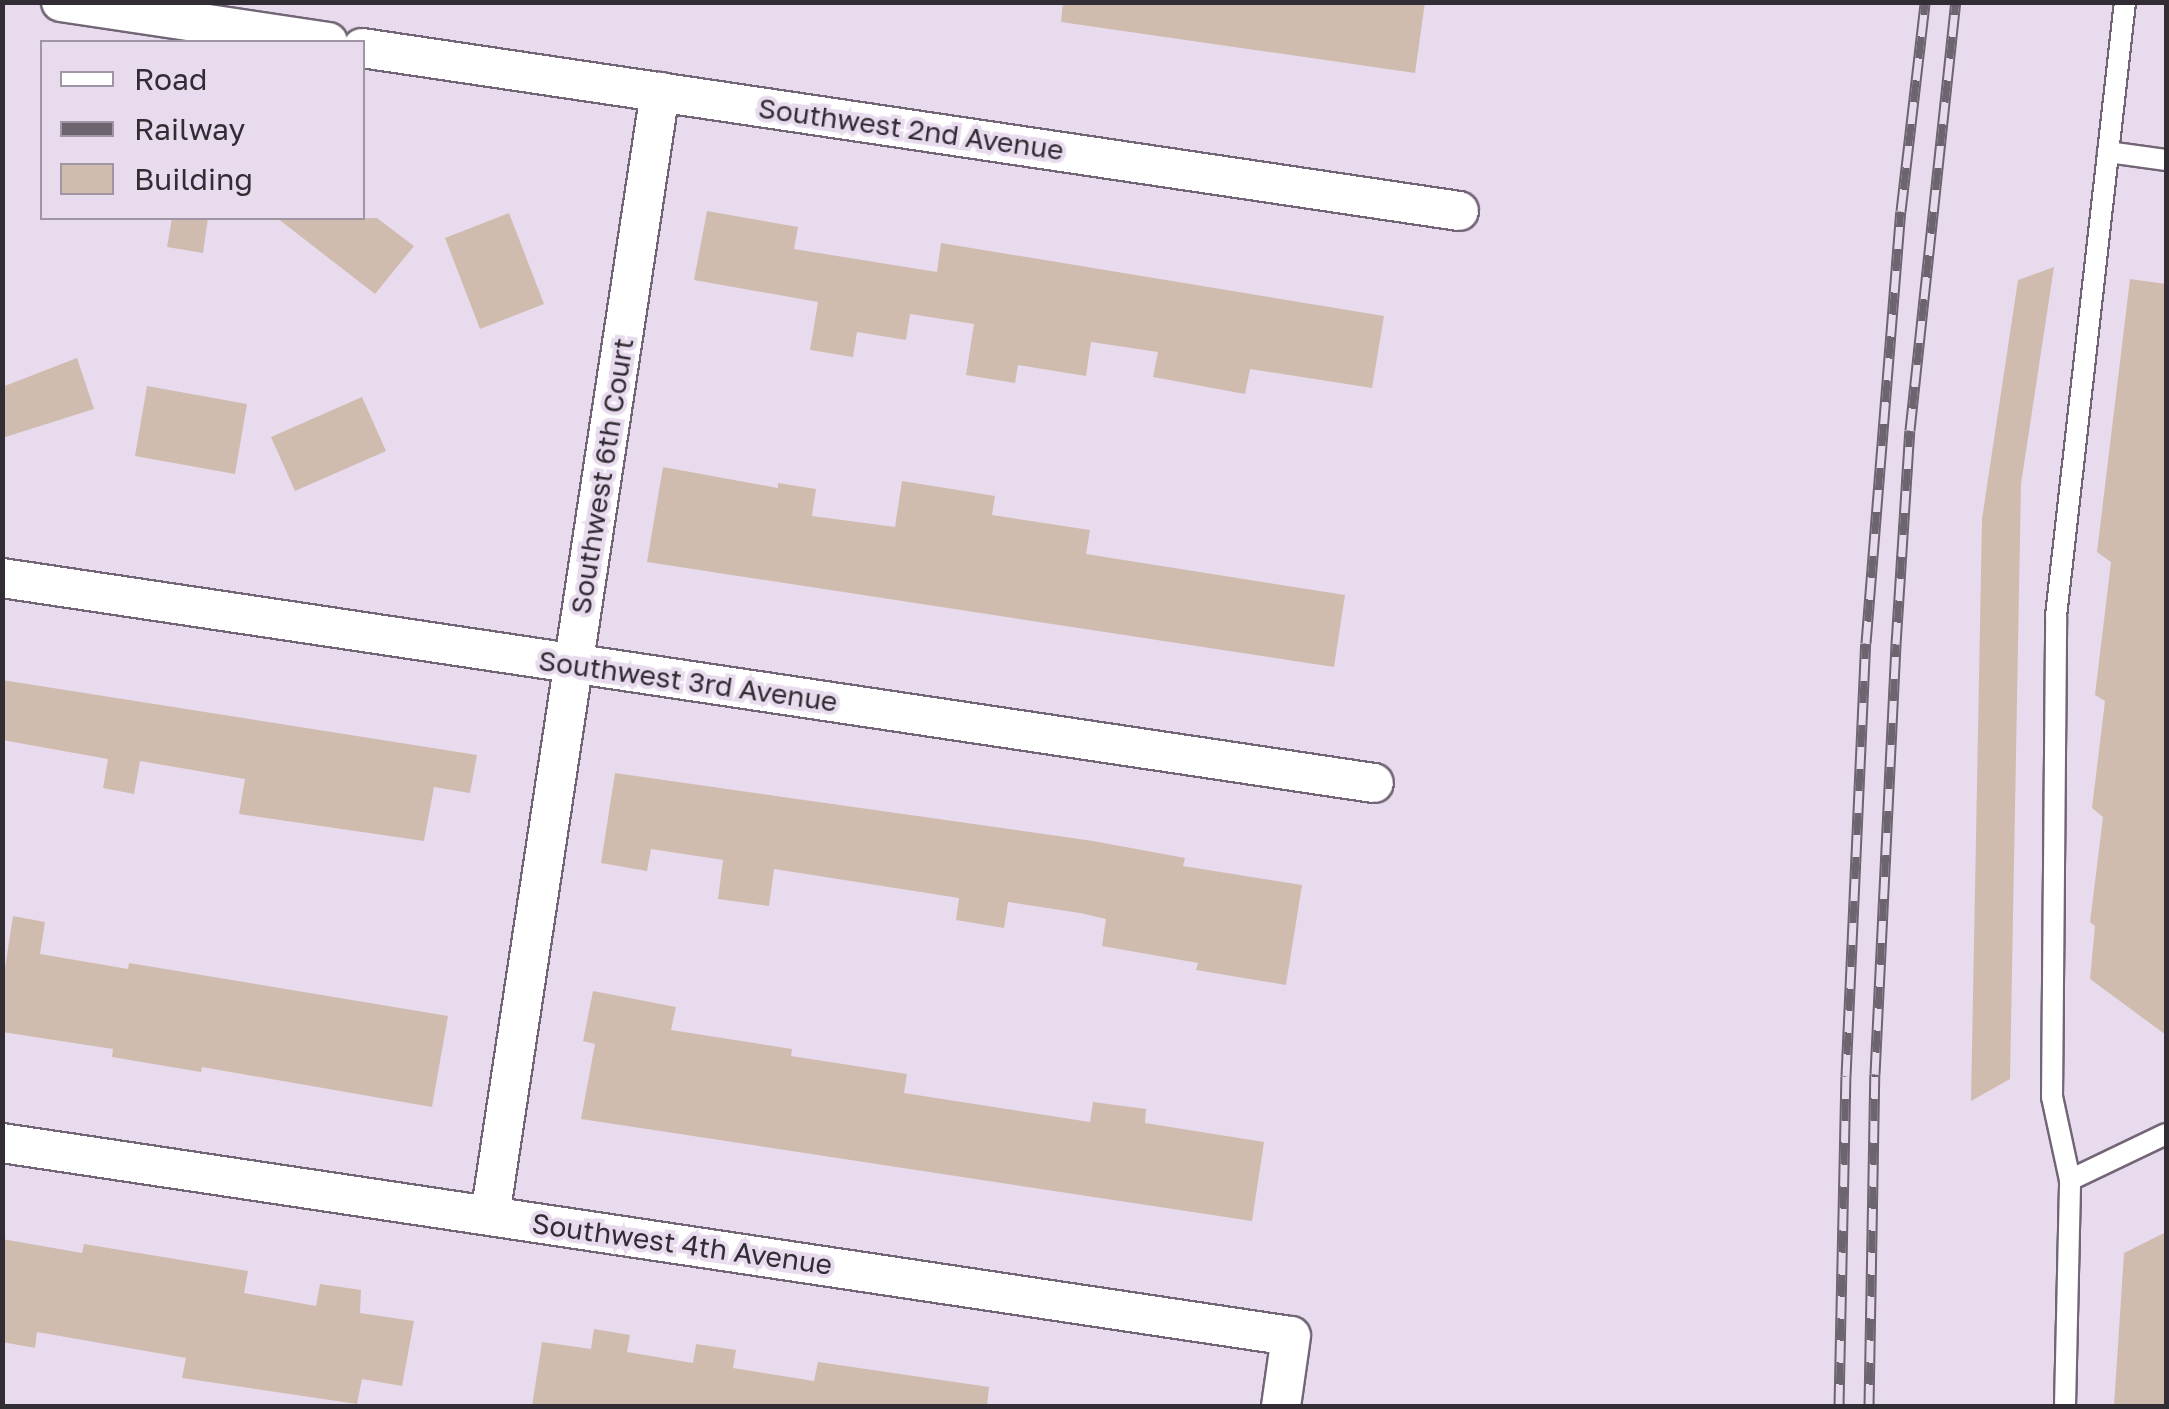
<!DOCTYPE html>
<html>
<head>
<meta charset="utf-8">
<style>
  body { margin:0 }
  #map { position:relative; width:2169px; height:1409px; overflow:hidden; background:#e8dbed; font-family:"Golos Text",sans-serif }
  div>[style] { position:absolute }
  [style*='--x'] { left:calc(var(--x)*1px); top:calc(var(--y)*1px); width:calc(var(--w)*1px); rotate:calc(var(--a)*1deg) }
  .building>* { inset:0; background:#d0bcaf }
  .roads { filter:drop-shadow(2px 0 #726676) drop-shadow(-2px 0 #726676) drop-shadow(0 2px #726676) drop-shadow(0 -2px #726676) }
  .service>* { height:20px; margin:-10px; padding:0 10px; transform-origin:10px; border-radius:10px; background:#fff }
  .minor>* { height:38px; margin:-19px; padding:0 19px; transform-origin:19px; border-radius:19px; background:#fff }
  .rail>* { height:11px; margin-top:-5.5px; transform-origin:0; background:repeating-linear-gradient(90deg,#e8dbed 0 22px,#6c646f 0 44px); box-sizing:border-box; border-block:2px solid #6c646f }
  span { translate:-50% -50%; white-space:nowrap; text-align:center; line-height:1.15; -webkit-text-stroke:8px #e8dbed; paint-order:stroke }
  .street-label { font-size:28px; color:#322d34 }
  .frame { position:absolute; inset:0; border:5px solid #322d34; pointer-events:none }
  .legend { position:absolute; left:40px; top:40px; width:325px; height:180px; box-sizing:border-box; background:#e8dbed; border:2px solid #9f95a3; margin:0; padding:12px 18px; list-style:none; font-size:30px; color:#322d34 }
  .legend li { display:flex; align-items:center; gap:20px; height:50px }
  .legend b { width:50px; border:2px solid #9f95a3 }
</style>
</head>
<body>
<div id="map">
  <div class="building">
    <i style="clip-path:polygon(1063px 2px,1425px 2px,1415px 73px,1061px 22px)"></i>
    <i style="clip-path:polygon(707px 211px,798px 227px,794px 249px,937px 272px,941px 243px,1384px 316px,1372px 388px,1250px 369px,1245px 394px,1153px 377px,1158px 352px,1091px 342px,1086px 376px,1018px 365px,1015px 383px,966px 375px,974px 324px,910px 314px,906px 340px,857px 332px,853px 357px,810px 350px,818px 302px,694px 280px)"></i>
    <i style="clip-path:polygon(509px 213px,544px 304px,480px 329px,445px 238px)"></i>
    <i style="clip-path:polygon(172px 218px,208px 218px,203px 253px,167px 247px)"></i>
    <i style="clip-path:polygon(277px 218px,377px 218px,414px 246px,375px 294px)"></i>
    <i style="clip-path:polygon(2054px 267px,2021px 484px,2010px 1079px,1971px 1101px,1982px 519px,2018px 280px)"></i>
    <i style="clip-path:polygon(2130px 279px,2166px 284px,2166px 1035px,2090px 979px,2095px 926px,2090px 922px,2103px 817px,2092px 808px,2105px 701px,2095px 695px,2111px 562px,2097px 552px)"></i>
    <i style="clip-path:polygon(77px 358px,94px 409px,2px 438px,2px 387px)"></i>
    <i style="clip-path:polygon(147px 386px,247px 404px,235px 474px,135px 456px)"></i>
    <i style="clip-path:polygon(362px 397px,386px 451px,295px 491px,271px 437px)"></i>
    <i style="clip-path:polygon(663px 467px,778px 488px,778px 483px,816px 489px,812px 516px,895px 527px,902px 481px,995px 496px,992px 515px,1090px 530px,1086px 554px,1345px 595px,1334px 667px,647px 562px)"></i>
    <i style="clip-path:polygon(2px 680px,477px 755px,470px 793px,434px 787px,424px 841px,239px 814px,245px 779px,140px 761px,134px 794px,103px 788px,108px 759px,2px 740px)"></i>
    <i style="clip-path:polygon(615px 773px,1093px 841px,1185px 858px,1183px 866px,1302px 885px,1286px 985px,1196px 970px,1198px 963px,1102px 946px,1106px 919px,1080px 913px,1008px 902px,1004px 928px,956px 920px,959px 898px,774px 869px,769px 906px,718px 899px,723px 860px,651px 849px,647px 871px,601px 863px)"></i>
    <i style="clip-path:polygon(13px 916px,45px 922px,40px 954px,128px 969px,129px 963px,448px 1016px,432px 1107px,202px 1067px,201px 1072px,112px 1057px,113px 1049px,2px 1032px,2px 987px)"></i>
    <i style="clip-path:polygon(593px 991px,676px 1007px,671px 1030px,792px 1049px,791px 1056px,907px 1074px,904px 1093px,1090px 1122px,1093px 1102px,1146px 1109px,1145px 1123px,1264px 1142px,1252px 1221px,581px 1119px,595px 1044px,583px 1041px)"></i>
    <i style="clip-path:polygon(2166px 1232px,2166px 1406px,2114px 1406px,2124px 1253px)"></i>
    <i style="clip-path:polygon(2px 1239px,82px 1253px,84px 1244px,248px 1271px,244px 1293px,316px 1306px,320px 1284px,361px 1290px,360px 1313px,414px 1321px,402px 1386px,362px 1379px,357px 1404px,182px 1378px,186px 1358px,37px 1332px,35px 1348px,2px 1342px)"></i>
    <i style="clip-path:polygon(594px 1329px,630px 1335px,627px 1352px,693px 1363px,696px 1344px,736px 1350px,733px 1368px,814px 1381px,818px 1362px,989px 1387px,987px 1406px,532px 1406px,542px 1342px,591px 1349px)"></i>
  </div>
  <div class="roads">
    <div class="service">
      <i style="--x:2108;--y:152;--w:59;--a:7.9"></i>
      <i style="--x:2070;--y:1180;--w:106;--a:-25.6"></i>
      <i style="--x:2065;--y:1406;--w:226;--a:-88.7"></i>
      <i style="--x:2070;--y:1180;--w:85;--a:-102.2"></i>
      <i style="--x:2052;--y:1097;--w:481;--a:-89.5"></i>
      <i style="--x:2056;--y:616;--w:618;--a:-83.59"></i>
    </div>
    <div class="minor">
      <i style="--x:61;--y:2;--w:270;--a:8.5"></i>
      <i style="--x:362;--y:48;--w:1109;--a:8.45"></i>
      <i style="--x:2;--y:578;--w:1387;--a:8.5"></i>
      <i style="--x:2;--y:1143;--w:1303;--a:8.52"></i>
      <i style="--x:1291;--y:1336;--w:71;--a:98.1"></i>
      <i style="--x:490;--y:1216;--w:1137;--a:-81.4"></i>
    </div>
  </div>
  <div class="rail">
    <i style="--x:1839;--y:1406;--w:330;--a:-88.8"></i>
    <i style="--x:1846;--y:1076;--w:433;--a:-87.4"></i>
    <i style="--x:1866;--y:643;--w:433;--a:-85.4"></i>
    <i style="--x:1901;--y:211;--w:210;--a:-83.4"></i>
    <i style="--x:1869;--y:1406;--w:332;--a:-89"></i>
    <i style="--x:1875;--y:1074;--w:431;--a:-87.2"></i>
    <i style="--x:1896;--y:644;--w:214;--a:-86.3"></i>
    <i style="--x:1910;--y:430;--w:430;--a:-83.9"></i>
  </div>
  <div class="street-label">
    <span style="left:911px;top:129px;rotate:8deg">Southwest 2nd Avenue</span>
    <span style="left:602px;top:476px;rotate:-81deg">Southwest 6th Court</span>
    <span style="left:688px;top:681px;rotate:8deg">Southwest 3rd Avenue</span>
    <span style="left:682px;top:1244px;rotate:8deg">Southwest 4th Avenue</span>
  </div>
  <div class="frame"></div>
  <ul class="legend">
  <li><b style="height:12px;background:#fff"></b>Road</li>
  <li><b style="height:12px;background:#6c646f"></b>Railway</li>
  <li><b style="height:28px;background:#d0bcaf"></b>Building</li>
  </ul>
</div>
</body>
</html>
